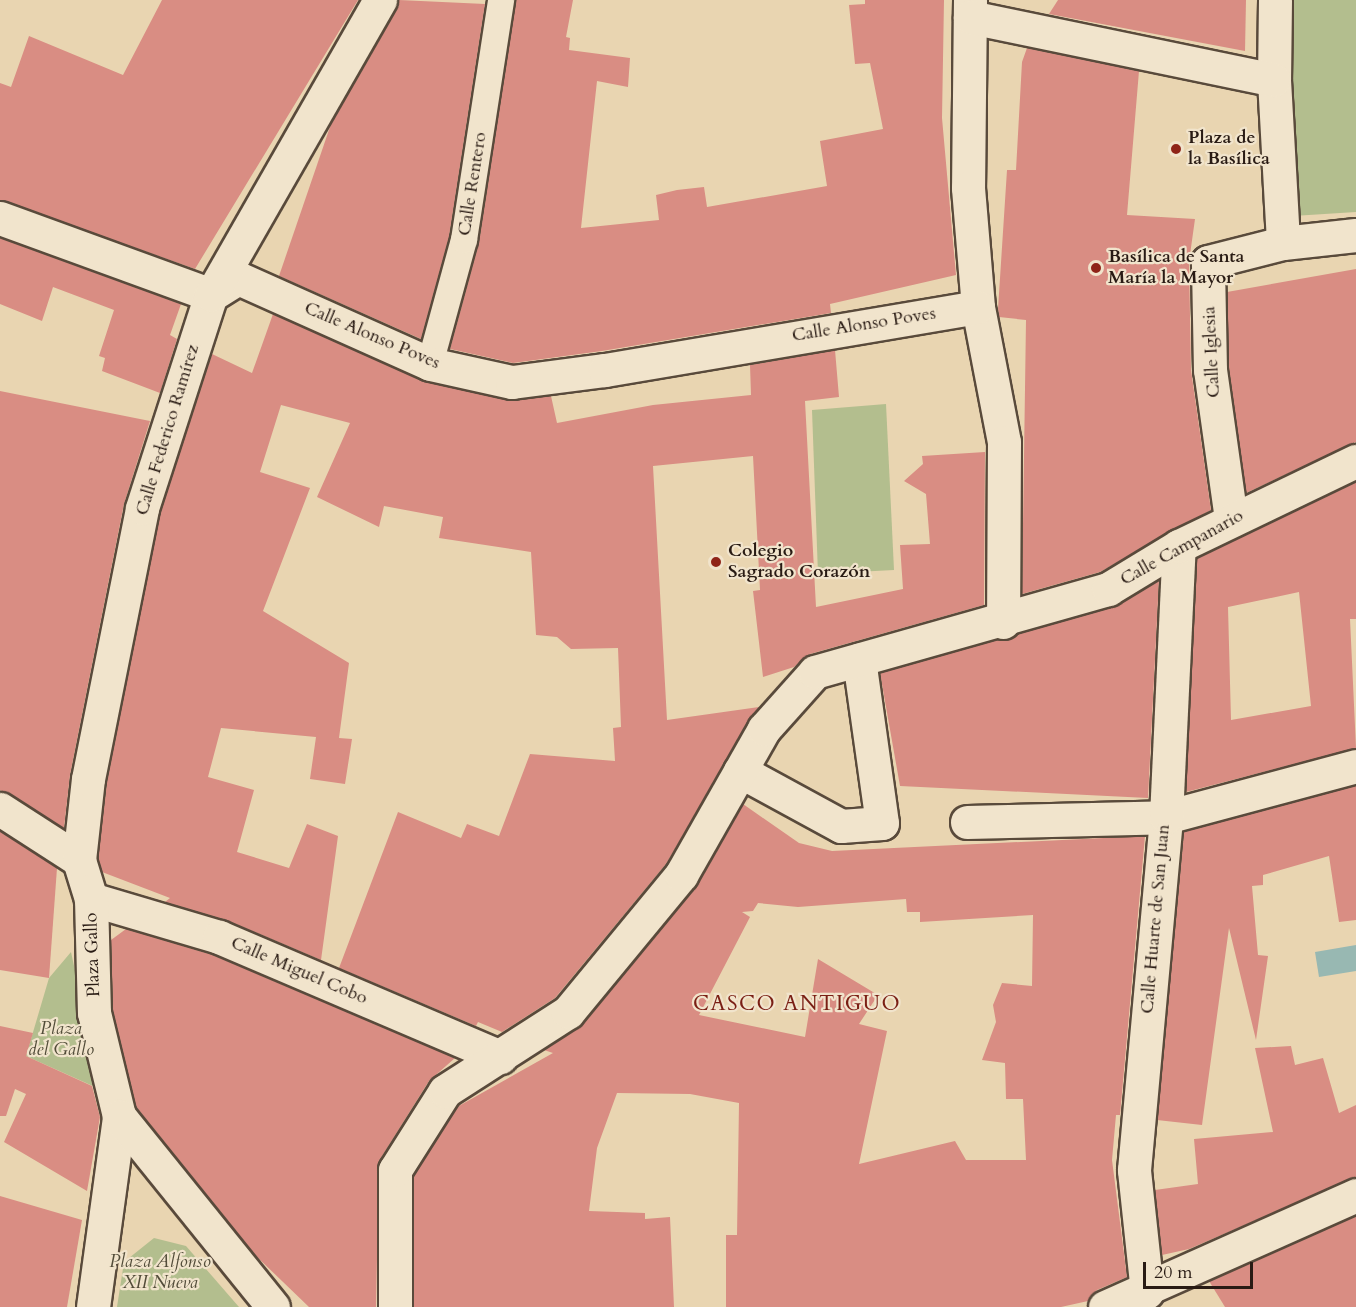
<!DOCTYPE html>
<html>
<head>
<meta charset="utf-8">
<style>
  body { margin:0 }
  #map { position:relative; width:1356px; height:1307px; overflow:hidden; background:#e9d5b1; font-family:Cardo,serif }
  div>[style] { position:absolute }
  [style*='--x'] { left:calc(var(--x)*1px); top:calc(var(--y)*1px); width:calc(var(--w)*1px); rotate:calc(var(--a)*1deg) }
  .green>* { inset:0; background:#b3be8e }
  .water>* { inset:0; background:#98b8b2 }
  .building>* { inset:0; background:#d98d83 }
  .roads { filter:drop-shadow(2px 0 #594a3b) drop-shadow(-2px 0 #594a3b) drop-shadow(0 2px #594a3b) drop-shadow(0 -2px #594a3b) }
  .pedestrian>* { height:26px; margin:-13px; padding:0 13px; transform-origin:13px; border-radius:13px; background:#f1e4cc }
  .minor>* { height:33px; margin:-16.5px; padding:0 16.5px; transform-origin:16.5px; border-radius:16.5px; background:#f1e4cc }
  .tertiary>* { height:33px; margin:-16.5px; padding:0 16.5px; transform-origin:16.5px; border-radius:16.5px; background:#f1e4cc }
  .dots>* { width:16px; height:16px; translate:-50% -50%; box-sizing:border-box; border:3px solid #f1e4cc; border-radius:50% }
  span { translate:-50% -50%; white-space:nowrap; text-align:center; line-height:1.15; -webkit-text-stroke:4.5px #f1e4cc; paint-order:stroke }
  .poi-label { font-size:18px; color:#291b14; font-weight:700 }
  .left { translate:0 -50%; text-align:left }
  .street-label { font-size:18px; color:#291b14 }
  .park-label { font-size:18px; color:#524c39; font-style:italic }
  .quarter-label { font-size:21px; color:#7a1f14; letter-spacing:1.5px }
  .scale { position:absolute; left:1143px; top:1262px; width:110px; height:27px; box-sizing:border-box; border:3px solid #291b14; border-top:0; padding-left:8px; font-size:18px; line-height:21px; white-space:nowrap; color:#291b14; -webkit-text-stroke:4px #f1e4cc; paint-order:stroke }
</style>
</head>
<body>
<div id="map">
  <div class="green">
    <i style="clip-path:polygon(1289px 0,1356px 0,1356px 212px,1293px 216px)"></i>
    <i style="clip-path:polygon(886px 404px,894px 570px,818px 574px,812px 410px)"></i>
    <i style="clip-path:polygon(71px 952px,85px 1017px,104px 1091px,26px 1056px,49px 978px)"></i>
    <i style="clip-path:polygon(154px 1238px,186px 1246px,239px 1307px,117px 1307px,124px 1262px)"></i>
  </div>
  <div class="water">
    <i style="clip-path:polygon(1356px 945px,1356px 971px,1319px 977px,1315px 952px)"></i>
  </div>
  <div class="building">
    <i style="clip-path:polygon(162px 0,358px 0,195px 269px,0 200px,0 83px,11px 87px,29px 36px,123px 75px)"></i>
    <i style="clip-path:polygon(399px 0,485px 4px,449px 237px,421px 339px,279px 276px,331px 124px)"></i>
    <i style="clip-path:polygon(516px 0,573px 0,566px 37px,570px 38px,569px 50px,630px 58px,628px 87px,597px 81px,581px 228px,659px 220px,656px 195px,677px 190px,704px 187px,707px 207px,827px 186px,820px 141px,883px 129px,870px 63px,855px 64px,849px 5px,865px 4px,865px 0,944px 0,942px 118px,956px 275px,830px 304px,831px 313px,602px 351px,513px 363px,450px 349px,479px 242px)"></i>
    <i style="clip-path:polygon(1058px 0,1246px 0,1245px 51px,1049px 14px)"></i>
    <i style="clip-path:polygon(1027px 48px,1139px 71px,1127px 215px,1195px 219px,1189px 262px,1191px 370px,1211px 510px,1100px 572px,1022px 594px,1026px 320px,999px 317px,998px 309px,1007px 170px,1016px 170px,1022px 62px)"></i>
    <i style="clip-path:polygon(0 238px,181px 304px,170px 335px,177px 339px,160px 393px,102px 371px,105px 358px,99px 356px,114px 310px,53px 287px,42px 321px,0 304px)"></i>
    <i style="clip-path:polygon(1356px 269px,1356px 442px,1246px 493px,1229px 369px,1227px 292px)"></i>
    <i style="clip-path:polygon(273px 314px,426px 382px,508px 400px,551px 396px,557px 423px,653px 405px,751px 395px,750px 365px,835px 350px,839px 397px,805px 401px,816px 607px,903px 589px,900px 545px,930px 544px,926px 494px,904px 481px,923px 464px,922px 456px,985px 452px,984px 605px,810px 654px,794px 667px,763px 677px,753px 591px,760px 590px,753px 456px,653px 466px,667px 720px,759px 707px,666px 864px,555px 998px,502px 1032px,478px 1022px,476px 1026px,339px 968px,398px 812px,461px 838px,467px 824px,499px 836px,530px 754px,615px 761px,613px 728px,621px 727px,618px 648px,571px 649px,557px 637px,536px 635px,531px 552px,439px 538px,443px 517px,384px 506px,379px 527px,317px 497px,350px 423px,281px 405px,260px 472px,310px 488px,263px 611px,349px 663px,339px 738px,352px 739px,345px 784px,310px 779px,316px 737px,221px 728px,208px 777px,254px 790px,237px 852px,289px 868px,307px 824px,338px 836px,321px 960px,226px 920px,165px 902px,170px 898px,102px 872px,98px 858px,107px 782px,160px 513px,212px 354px,252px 373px)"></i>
    <i style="clip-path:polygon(0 391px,150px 421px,124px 504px,70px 775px,64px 828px,0 790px)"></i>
    <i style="clip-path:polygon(evenodd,1356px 482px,1356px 619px,1350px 619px,1356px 748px,1186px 792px,1197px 558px,1356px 482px,1299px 592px,1311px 706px,1231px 720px,1228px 607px,1299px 592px)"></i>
    <i style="clip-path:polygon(1159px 580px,1148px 798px,900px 786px,880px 673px,1113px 607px)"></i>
    <i style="clip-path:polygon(1356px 785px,1356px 920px,1339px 922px,1329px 856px,1263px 875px,1263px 885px,1252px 886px,1258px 955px,1268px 956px,1256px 1040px,1229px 928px,1202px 1125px,1157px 1120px,1184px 832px)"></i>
    <i style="clip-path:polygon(evenodd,743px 804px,799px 843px,832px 851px,1145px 836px,1120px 1115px,1116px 1115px,1112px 1160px,1127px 1277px,1097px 1290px,1088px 1301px,1061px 1307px,726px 1307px,726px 1235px,737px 1235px,739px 1103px,690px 1094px,617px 1093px,597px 1148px,589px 1211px,645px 1213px,645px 1219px,670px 1217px,674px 1307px,414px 1307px,414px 1175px,457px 1107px,553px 1053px,544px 1050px,582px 1024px,695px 887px,743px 804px,906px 899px,907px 912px,920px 912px,920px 922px,1033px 915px,1032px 986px,1002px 983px,993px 1005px,996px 1022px,982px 1060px,1005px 1063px,1006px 1099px,1023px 1099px,1026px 1160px,966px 1160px,955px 1141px,859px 1164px,887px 1031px,859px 1024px,878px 995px,818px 959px,805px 1037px,699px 1015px,750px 917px,742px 912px,753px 911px,758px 903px,798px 907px,906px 899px)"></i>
    <i style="clip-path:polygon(0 831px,57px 868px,49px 978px,0 970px)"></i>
    <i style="clip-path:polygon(126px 929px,213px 955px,455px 1058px,429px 1081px,379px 1161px,376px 1307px,309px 1307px,255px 1255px,136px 1107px,113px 1011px,111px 940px)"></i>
    <i style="clip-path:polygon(0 1026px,33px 1033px,26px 1056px,92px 1086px,100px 1117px,87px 1191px,4px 1142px,26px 1094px,15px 1089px,6px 1116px,0 1116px)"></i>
    <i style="clip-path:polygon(1291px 1046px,1295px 1065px,1323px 1058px,1339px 1113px,1356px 1105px,1356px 1177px,1189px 1249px,1162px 1255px,1155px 1190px,1198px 1184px,1194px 1139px,1273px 1132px,1255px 1048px)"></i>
    <i style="clip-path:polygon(0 1196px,82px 1220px,67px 1307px,0 1307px)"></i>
    <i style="clip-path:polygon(1356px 1216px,1356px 1307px,1225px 1307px,1209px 1281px)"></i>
  </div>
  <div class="roads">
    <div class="pedestrian">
      <i style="--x:430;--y:364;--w:129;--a:-74.7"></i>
      <i style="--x:464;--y:240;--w:243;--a:-81.2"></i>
    </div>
    <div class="minor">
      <i style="--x:970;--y:0;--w:188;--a:90.6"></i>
      <i style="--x:968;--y:188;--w:119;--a:85.2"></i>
      <i style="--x:978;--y:307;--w:137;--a:79.1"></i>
      <i style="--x:1004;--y:442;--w:180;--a:90.3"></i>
      <i style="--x:1275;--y:0;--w:80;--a:90.7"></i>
      <i style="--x:1274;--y:80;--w:163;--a:86.8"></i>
      <i style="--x:970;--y:17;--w:310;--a:11.7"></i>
      <i style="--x:0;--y:218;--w:225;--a:20"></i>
      <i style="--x:211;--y:295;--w:32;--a:-32"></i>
      <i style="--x:238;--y:278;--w:210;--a:24.1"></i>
      <i style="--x:430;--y:364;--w:84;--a:12.4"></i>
      <i style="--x:512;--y:382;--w:94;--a:-7.4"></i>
      <i style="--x:605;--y:370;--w:378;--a:-9.6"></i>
      <i style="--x:1231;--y:519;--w:150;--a:-98"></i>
      <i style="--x:1210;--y:370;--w:108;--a:-91.1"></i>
      <i style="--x:1208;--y:262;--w:77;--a:-14.2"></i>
      <i style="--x:1283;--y:243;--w:73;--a:-6.3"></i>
      <i style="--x:740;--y:771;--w:115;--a:28.6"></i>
      <i style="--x:841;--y:826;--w:41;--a:-4.2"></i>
      <i style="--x:882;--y:823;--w:165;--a:-98"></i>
      <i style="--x:0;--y:809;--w:94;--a:32.8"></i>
      <i style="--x:967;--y:822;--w:199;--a:-1.4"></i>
      <i style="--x:1166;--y:817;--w:197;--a:-15"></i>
      <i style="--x:91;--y:899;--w:134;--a:16.5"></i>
      <i style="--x:219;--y:937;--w:306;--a:23.1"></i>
      <i style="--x:119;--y:1116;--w:106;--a:-103.6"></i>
      <i style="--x:94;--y:1013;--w:114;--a:-91.5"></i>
      <i style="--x:91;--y:899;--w:41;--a:-107.1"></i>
      <i style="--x:79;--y:860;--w:81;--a:-83.7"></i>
      <i style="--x:88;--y:779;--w:276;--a:-78.7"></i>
      <i style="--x:142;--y:508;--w:224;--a:-72.1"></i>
      <i style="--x:211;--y:295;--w:340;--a:-60.2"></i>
      <i style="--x:1147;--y:1292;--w:123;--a:-96.1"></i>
      <i style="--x:1134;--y:1170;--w:354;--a:-84.8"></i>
      <i style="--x:1166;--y:817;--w:271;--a:-87.3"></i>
      <i style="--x:93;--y:1307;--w:193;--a:-82.2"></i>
      <i style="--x:119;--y:1116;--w:245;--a:51.1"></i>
      <i style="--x:395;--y:1307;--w:137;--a:-90"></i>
      <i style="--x:395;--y:1170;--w:93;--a:-57.7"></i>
      <i style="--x:445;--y:1091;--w:146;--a:-32.7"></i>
      <i style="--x:568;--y:1012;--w:178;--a:-50.5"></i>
      <i style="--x:681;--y:875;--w:168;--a:-60.4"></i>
      <i style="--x:764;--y:729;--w:76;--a:-48.2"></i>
      <i style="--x:815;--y:672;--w:305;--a:-15.8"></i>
      <i style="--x:1108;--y:589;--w:83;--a:-31.2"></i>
      <i style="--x:1179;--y:546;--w:196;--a:-25.7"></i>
    </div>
    <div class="tertiary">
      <i style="--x:1105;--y:1307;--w:275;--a:-24"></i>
    </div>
  </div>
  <div class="dots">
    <i style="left:1176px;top:149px;background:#8f2418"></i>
    <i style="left:1096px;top:268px;background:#8f2418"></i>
    <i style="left:716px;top:562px;background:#8f2418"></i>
  </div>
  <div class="poi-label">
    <span class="left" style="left:1188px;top:149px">Plaza de<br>la Basílica</span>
    <span class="left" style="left:1108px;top:268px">Basílica de Santa<br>María la Mayor</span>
    <span class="left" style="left:728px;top:562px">Colegio<br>Sagrado Corazón</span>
  </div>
  <div class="street-label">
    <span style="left:473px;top:184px;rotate:-81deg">Calle Rentero</span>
    <span style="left:864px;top:325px;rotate:-9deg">Calle Alonso Poves</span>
    <span style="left:372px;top:336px;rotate:23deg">Calle Alonso Poves</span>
    <span style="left:1212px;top:352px;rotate:-93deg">Calle Iglesia</span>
    <span style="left:168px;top:430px;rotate:-73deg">Calle Federico Ramírez</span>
    <span style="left:1182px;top:548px;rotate:-29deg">Calle Campanario</span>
    <span style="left:1156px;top:919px;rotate:-85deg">Calle Huarte de San Juan</span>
    <span style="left:93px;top:955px;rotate:-92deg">Plaza Gallo</span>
    <span style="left:299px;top:971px;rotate:23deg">Calle Miguel Cobo</span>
  </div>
  <div class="park-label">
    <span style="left:61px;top:1040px">Plaza<br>del Gallo</span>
    <span style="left:160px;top:1273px">Plaza Alfonso<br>XII Nueva</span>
  </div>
  <div class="quarter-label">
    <span style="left:797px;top:1004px">CASCO ANTIGUO</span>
  </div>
  <div class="scale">20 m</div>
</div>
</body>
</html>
